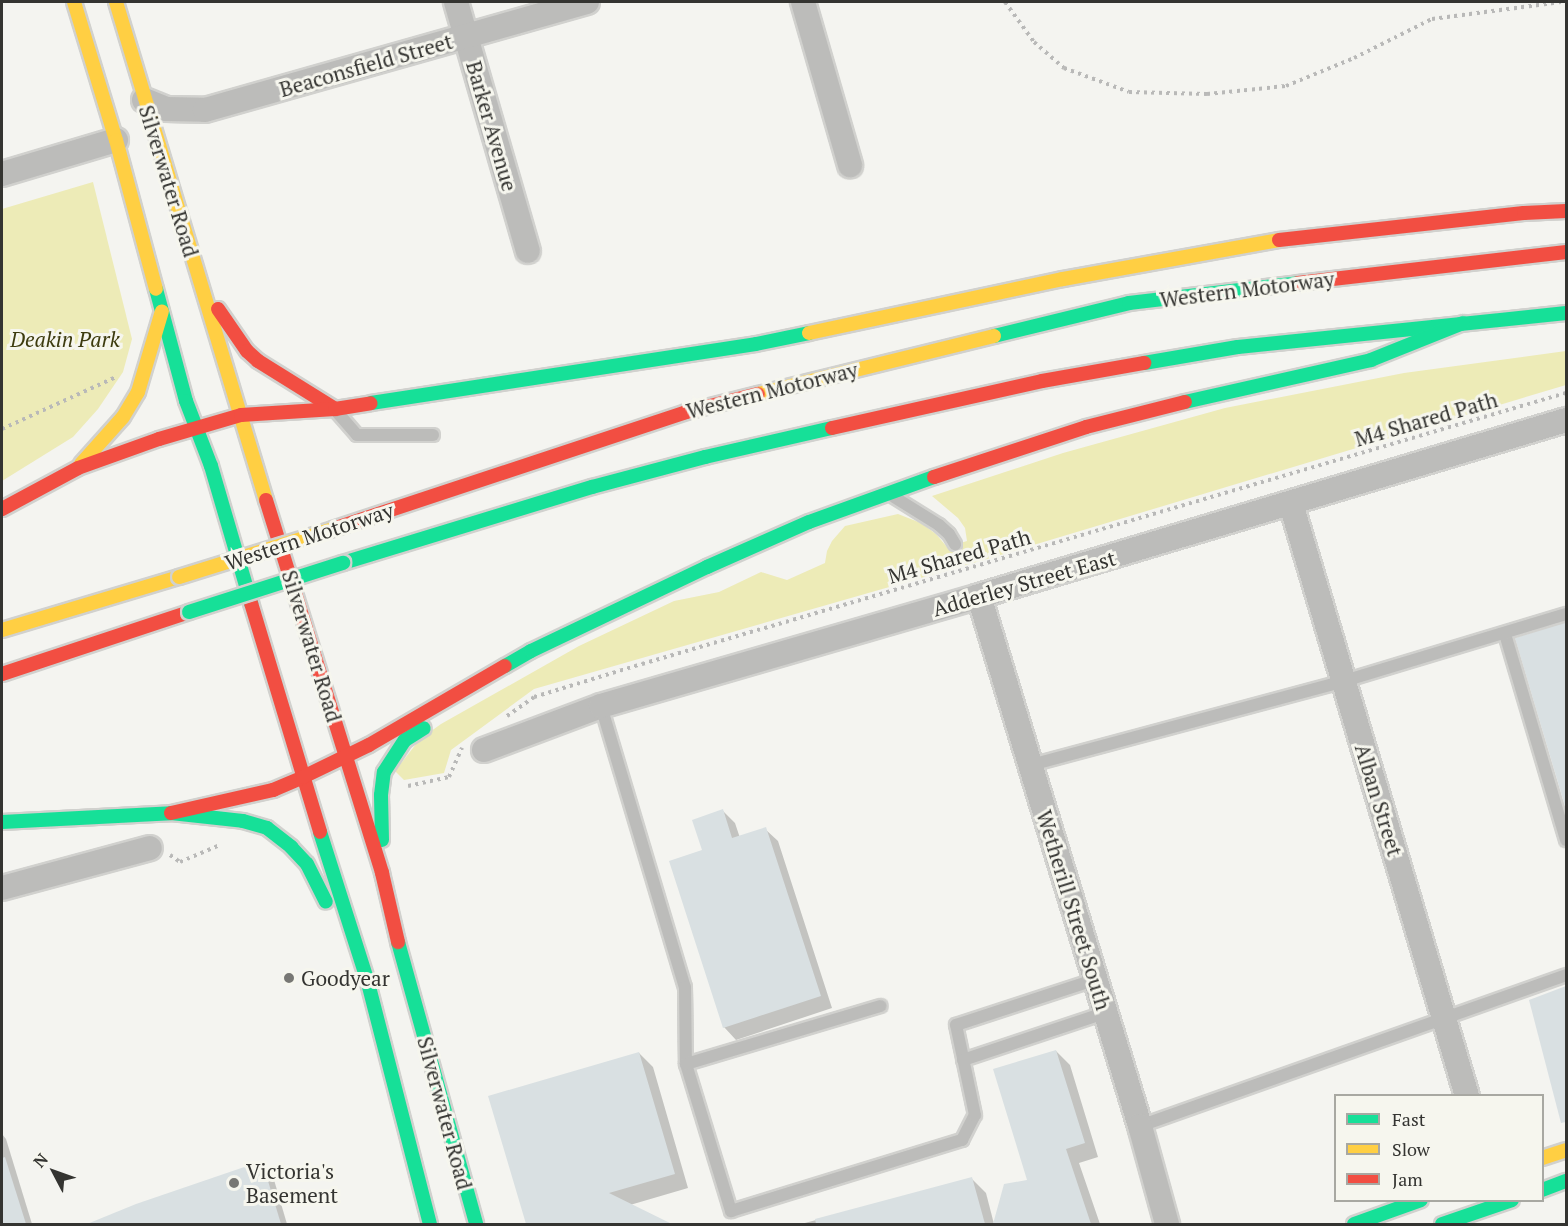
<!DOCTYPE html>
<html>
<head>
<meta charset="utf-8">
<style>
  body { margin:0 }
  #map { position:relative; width:1568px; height:1226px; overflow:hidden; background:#f4f4f0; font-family:"PT Serif",serif }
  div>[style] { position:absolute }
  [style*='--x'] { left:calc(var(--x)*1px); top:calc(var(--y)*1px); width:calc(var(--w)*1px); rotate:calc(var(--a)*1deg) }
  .green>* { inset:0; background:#edebb7 }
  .shadow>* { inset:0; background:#0003 }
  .building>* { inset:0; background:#d9e0e2 }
  .path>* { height:4px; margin-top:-2px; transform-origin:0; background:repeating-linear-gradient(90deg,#b9b9b8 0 3px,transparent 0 7.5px) }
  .roads { filter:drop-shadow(2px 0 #d1d1ce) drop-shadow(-2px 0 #d1d1ce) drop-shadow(0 2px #d1d1ce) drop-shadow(0 -2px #d1d1ce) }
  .lane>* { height:12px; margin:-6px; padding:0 6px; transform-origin:6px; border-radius:6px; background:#bcbcba }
  .street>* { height:24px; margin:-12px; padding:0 12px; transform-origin:12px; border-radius:12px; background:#bcbcba }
  .fast>* { height:14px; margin:-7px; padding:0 7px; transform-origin:7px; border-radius:7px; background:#16e098 }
  .slow>* { height:14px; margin:-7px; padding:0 7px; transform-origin:7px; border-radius:7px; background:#ffcf43 }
  .jam>* { height:14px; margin:-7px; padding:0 7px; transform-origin:7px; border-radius:7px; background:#f24e42 }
  .bridges { filter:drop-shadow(2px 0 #d1d1ce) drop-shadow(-2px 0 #d1d1ce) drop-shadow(0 2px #d1d1ce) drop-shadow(0 -2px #d1d1ce) }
  .fast-bridge>* { height:14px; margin:-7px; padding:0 7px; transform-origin:7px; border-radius:7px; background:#16e098 }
  .slow-bridge>* { height:14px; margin:-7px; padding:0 7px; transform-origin:7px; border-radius:7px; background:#ffcf43 }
  .dots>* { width:16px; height:16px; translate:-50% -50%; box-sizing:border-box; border:3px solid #f6f6ee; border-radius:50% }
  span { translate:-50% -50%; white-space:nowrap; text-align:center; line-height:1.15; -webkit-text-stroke:6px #f6f6ee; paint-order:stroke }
  .street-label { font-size:21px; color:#343431 }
  .park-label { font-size:21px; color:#3d3b0f; font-style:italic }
  .poi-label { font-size:21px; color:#343431 }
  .left { translate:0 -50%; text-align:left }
  .frame { position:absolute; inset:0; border:3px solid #343431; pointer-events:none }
  .legend { position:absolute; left:1334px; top:1094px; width:210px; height:108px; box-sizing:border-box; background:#f6f6ee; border:2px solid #a8a8a2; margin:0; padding:8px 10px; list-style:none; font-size:18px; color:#343431 }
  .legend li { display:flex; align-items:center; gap:12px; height:30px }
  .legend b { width:30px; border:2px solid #a8a8a2 }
  .north { position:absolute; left:24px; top:1142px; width:60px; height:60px; -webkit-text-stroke:4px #f6f6ee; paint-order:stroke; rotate:311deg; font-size:16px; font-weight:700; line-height:24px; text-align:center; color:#343431 }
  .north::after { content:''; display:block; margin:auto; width:21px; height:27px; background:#343431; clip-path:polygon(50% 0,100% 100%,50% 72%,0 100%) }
</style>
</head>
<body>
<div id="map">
  <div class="green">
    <i style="clip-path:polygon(93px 182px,132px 339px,123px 372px,98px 409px,73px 437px,2px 481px,2px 209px)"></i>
    <i style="clip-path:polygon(1566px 351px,1566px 385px,987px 559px,534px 689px,451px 750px,444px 773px,404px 780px,395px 771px,420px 739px,441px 724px,579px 646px,674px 601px,719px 592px,761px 572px,787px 580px,825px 563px,827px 551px,832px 541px,845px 526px,898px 514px,921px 523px,936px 534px,947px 547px,967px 541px,965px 528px,958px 518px,932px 496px,1063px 453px,1225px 408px,1404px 373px)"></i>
  </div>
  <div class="shadow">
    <i style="clip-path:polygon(1566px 623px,1566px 807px,1517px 639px)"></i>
    <i style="clip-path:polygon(723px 811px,735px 823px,740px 838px,765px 829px,778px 841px,832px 1008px,736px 1040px,724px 1027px,703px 851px)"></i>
    <i style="clip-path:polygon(1566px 987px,1566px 1119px,1560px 1113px,1531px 1001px)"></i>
    <i style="clip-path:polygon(1056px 1051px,1070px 1065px,1098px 1157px,1079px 1163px,1100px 1224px,995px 1224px,1005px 1186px,1029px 1181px)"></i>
    <i style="clip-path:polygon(639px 1053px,653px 1067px,688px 1188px,630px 1205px,647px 1214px,658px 1224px,532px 1224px,525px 1217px)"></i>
    <i style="clip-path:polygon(2px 1134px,6px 1139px,32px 1224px,2px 1224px)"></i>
    <i style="clip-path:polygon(261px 1162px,272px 1173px,287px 1224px,90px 1224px)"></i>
    <i style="clip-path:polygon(972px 1179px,986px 1193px,994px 1224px,801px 1224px)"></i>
  </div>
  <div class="building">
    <i style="clip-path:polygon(1566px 622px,1566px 806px,1565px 806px,1515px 638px)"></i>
    <i style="clip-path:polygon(723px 809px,732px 838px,766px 827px,821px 996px,723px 1028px,669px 861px,702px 850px,692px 820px)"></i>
    <i style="clip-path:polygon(1566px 986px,1566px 1122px,1561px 1123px,1529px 1000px)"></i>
    <i style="clip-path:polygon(1056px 1050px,1085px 1143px,1066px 1149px,1091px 1224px,993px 1224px,1004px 1184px,1027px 1180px,993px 1069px)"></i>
    <i style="clip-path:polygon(639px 1052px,675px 1174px,609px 1193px,672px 1224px,526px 1224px,488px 1096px)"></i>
    <i style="clip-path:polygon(5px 1157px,26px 1224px,2px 1224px,2px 1158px)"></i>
    <i style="clip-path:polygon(262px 1161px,281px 1224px,87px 1224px,136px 1204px)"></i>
    <i style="clip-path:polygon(972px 1177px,985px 1224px,816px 1224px,815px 1219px)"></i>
  </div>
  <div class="path">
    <i style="--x:1005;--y:2;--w:49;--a:54.1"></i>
    <i style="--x:1034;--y:42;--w:40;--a:41"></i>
    <i style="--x:1064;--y:68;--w:69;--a:20.3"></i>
    <i style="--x:1129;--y:92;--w:78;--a:1.5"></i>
    <i style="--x:1207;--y:94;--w:79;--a:-5.8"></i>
    <i style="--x:1286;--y:86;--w:74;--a:-22.4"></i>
    <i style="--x:1354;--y:58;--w:87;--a:-26.6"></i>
    <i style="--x:1432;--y:19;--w:130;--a:-7.5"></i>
    <i style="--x:2;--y:429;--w:125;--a:-24.5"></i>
    <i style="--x:507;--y:716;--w:33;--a:-35"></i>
    <i style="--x:534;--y:697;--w:113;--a:-17"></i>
    <i style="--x:642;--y:664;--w:963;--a:-16.35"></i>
    <i style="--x:408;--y:786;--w:42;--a:-12.4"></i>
    <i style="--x:449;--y:777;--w:32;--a:-66"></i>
    <i style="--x:170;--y:855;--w:12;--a:35"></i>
    <i style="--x:180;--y:862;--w:43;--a:-23"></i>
  </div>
  <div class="roads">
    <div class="lane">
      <i style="--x:337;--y:412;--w:30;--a:49"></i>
      <i style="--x:357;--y:435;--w:76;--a:0"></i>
      <i style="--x:894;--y:497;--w:53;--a:31.9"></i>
      <i style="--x:939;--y:525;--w:13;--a:42"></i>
      <i style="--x:949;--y:534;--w:12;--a:59"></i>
      <i style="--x:1505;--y:634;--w:215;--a:73.5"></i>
      <i style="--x:601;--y:706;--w:293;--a:73.4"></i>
      <i style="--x:685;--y:987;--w:77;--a:89.3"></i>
      <i style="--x:686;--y:1064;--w:154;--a:73"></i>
      <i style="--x:731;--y:1211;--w:242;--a:-17.1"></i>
      <i style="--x:962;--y:1140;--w:28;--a:-63"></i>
      <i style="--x:975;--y:1115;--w:92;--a:-101.9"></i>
      <i style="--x:956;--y:1025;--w:145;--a:-18.1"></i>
      <i style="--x:1031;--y:765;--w:324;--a:-15"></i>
      <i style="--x:1344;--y:681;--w:232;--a:-16.8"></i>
      <i style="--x:963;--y:1060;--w:149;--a:-18.4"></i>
      <i style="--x:686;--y:1064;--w:203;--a:-16.6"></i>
      <i style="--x:1140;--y:1126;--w:452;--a:-19.5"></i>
    </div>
    <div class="street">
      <i style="--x:456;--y:2;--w:259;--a:73.9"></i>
      <i style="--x:803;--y:2;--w:170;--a:73.9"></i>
      <i style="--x:144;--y:100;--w:24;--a:22"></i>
      <i style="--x:166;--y:109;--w:39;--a:1"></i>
      <i style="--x:205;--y:110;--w:397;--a:-15.8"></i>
      <i style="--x:2;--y:174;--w:119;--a:-16.6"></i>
      <i style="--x:1291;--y:504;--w:618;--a:73.44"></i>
      <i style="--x:979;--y:596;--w:554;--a:73.1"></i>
      <i style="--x:1140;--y:1126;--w:102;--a:74.6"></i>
      <i style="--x:484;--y:750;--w:125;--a:-20.6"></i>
      <i style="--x:601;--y:706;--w:394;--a:-16.2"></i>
      <i style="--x:979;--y:596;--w:613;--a:-16.69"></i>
      <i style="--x:2;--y:888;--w:153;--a:-15.1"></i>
    </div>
    <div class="fast">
      <i style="--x:156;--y:289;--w:116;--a:75"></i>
      <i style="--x:186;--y:401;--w:70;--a:69"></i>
      <i style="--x:211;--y:466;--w:143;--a:73.7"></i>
      <i style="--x:994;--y:336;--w:139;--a:-13.7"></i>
      <i style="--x:1129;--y:303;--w:170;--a:-6.7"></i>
      <i style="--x:1144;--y:363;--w:95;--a:-9.7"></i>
      <i style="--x:1238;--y:347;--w:330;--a:-5.9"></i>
      <i style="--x:1185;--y:402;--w:191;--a:-12.7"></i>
      <i style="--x:1371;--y:360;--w:99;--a:-21.9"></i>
      <i style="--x:371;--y:403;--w:389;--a:-8.7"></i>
      <i style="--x:756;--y:344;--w:54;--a:-11.7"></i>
      <i style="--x:343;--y:563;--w:260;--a:-17"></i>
      <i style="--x:592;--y:487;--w:117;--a:-14.9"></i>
      <i style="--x:705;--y:457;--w:130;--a:-12.9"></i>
      <i style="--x:505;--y:666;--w:30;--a:-30"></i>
      <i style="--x:531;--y:651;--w:195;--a:-25.5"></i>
      <i style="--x:707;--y:567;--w:111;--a:-23.8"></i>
      <i style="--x:809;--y:522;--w:133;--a:-19.8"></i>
      <i style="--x:2;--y:822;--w:169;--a:-3"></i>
      <i style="--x:171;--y:813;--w:72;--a:6.3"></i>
      <i style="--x:243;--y:821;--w:25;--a:16"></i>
      <i style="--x:267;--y:828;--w:31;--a:38"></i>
      <i style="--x:291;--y:847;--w:23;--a:47"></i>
      <i style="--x:307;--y:864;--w:42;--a:63.4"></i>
      <i style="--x:320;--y:832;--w:154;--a:72.3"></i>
      <i style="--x:367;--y:979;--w:253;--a:75.6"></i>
      <i style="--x:382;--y:840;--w:45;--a:-91.3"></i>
      <i style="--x:381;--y:795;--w:23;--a:-83"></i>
      <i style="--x:384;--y:772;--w:38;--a:-57"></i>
      <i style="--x:405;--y:740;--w:22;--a:-32"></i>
      <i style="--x:398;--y:942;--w:293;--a:74.5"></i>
      <i style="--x:1542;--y:1190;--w:26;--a:-21"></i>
      <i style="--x:1354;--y:1224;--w:71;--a:-19.7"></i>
      <i style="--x:1442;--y:1224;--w:74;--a:-18.9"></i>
    </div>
    <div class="slow">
      <i style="--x:74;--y:2;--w:144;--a:73.1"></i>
      <i style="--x:116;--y:140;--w:154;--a:75"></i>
      <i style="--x:116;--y:2;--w:520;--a:73.24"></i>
      <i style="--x:809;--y:333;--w:260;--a:-12"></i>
      <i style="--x:1063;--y:279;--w:219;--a:-10.2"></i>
      <i style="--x:758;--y:394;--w:243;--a:-13.8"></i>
      <i style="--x:81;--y:464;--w:63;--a:-48.2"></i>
      <i style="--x:123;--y:417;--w:29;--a:-59"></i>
      <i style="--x:138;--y:392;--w:84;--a:-73.5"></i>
      <i style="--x:2;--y:630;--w:185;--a:-16.7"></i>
      <i style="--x:1542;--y:1158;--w:25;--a:-18"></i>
    </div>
    <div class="jam">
      <i style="--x:1279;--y:240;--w:246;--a:-6.3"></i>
      <i style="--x:1524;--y:213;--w:42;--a:-2.7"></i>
      <i style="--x:1298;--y:283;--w:270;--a:-6.6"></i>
      <i style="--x:218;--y:309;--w:51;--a:55.4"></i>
      <i style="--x:247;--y:351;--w:15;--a:42"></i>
      <i style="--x:258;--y:361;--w:91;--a:31.9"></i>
      <i style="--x:832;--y:428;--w:215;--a:-12.6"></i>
      <i style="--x:1042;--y:381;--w:104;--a:-10"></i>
      <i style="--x:934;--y:477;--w:160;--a:-18.2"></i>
      <i style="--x:1086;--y:427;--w:102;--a:-14.2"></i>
      <i style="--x:266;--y:500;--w:391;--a:72.7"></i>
      <i style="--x:382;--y:873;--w:71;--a:76.9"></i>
      <i style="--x:2;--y:509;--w:86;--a:-28.3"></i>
      <i style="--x:78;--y:468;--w:86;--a:-19.7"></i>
      <i style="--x:159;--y:439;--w:85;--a:-16.3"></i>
      <i style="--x:241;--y:415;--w:94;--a:-3.7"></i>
      <i style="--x:335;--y:409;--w:36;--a:-9"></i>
      <i style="--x:333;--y:529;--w:372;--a:-18.3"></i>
      <i style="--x:686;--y:412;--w:74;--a:-14"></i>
      <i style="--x:251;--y:603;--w:239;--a:73.2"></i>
      <i style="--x:2;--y:674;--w:197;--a:-18.3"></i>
      <i style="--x:171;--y:813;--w:105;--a:-12.7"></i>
      <i style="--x:273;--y:790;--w:33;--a:-23"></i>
      <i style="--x:303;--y:777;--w:73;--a:-25.9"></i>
      <i style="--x:369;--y:745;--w:157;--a:-30.2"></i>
    </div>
  </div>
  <div class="bridges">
    <div class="fast-bridge">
      <i style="--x:189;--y:612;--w:162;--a:-17.7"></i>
    </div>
    <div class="slow-bridge">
      <i style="--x:179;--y:577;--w:161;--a:-17.3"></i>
    </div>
  </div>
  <div class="dots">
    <i style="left:289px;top:978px;background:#777774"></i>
    <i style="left:234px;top:1183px;background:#777774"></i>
  </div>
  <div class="street-label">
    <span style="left:366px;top:65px;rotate:-16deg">Beaconsfield Street</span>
    <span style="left:492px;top:126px;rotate:74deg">Barker Avenue</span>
    <span style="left:169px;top:181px;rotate:73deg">Silverwater Road</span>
    <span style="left:1247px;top:289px;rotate:-7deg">Western Motorway</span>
    <span style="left:772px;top:390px;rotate:-14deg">Western Motorway</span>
    <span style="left:1426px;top:419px;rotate:-16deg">M4 Shared Path</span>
    <span style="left:309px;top:536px;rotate:-18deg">Western Motorway</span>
    <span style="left:959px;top:556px;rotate:-16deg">M4 Shared Path</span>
    <span style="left:1024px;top:583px;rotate:-16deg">Adderley Street East</span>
    <span style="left:312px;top:646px;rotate:73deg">Silverwater Road</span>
    <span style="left:1379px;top:800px;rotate:73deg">Alban Street</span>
    <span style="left:1074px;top:910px;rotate:73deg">Wetherill Street South</span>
    <span style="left:445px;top:1113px;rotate:75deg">Silverwater Road</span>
  </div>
  <div class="park-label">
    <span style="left:65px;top:339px">Deakin Park</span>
  </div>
  <div class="poi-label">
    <span class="left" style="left:301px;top:978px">Goodyear</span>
    <span class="left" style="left:246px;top:1183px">Victoria's<br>Basement</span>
  </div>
  <div class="frame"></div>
  <ul class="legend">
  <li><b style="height:8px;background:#16e098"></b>Fast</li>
  <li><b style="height:8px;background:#ffcf43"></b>Slow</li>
  <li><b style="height:8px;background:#f24e42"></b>Jam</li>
  </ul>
  <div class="north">N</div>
</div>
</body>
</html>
